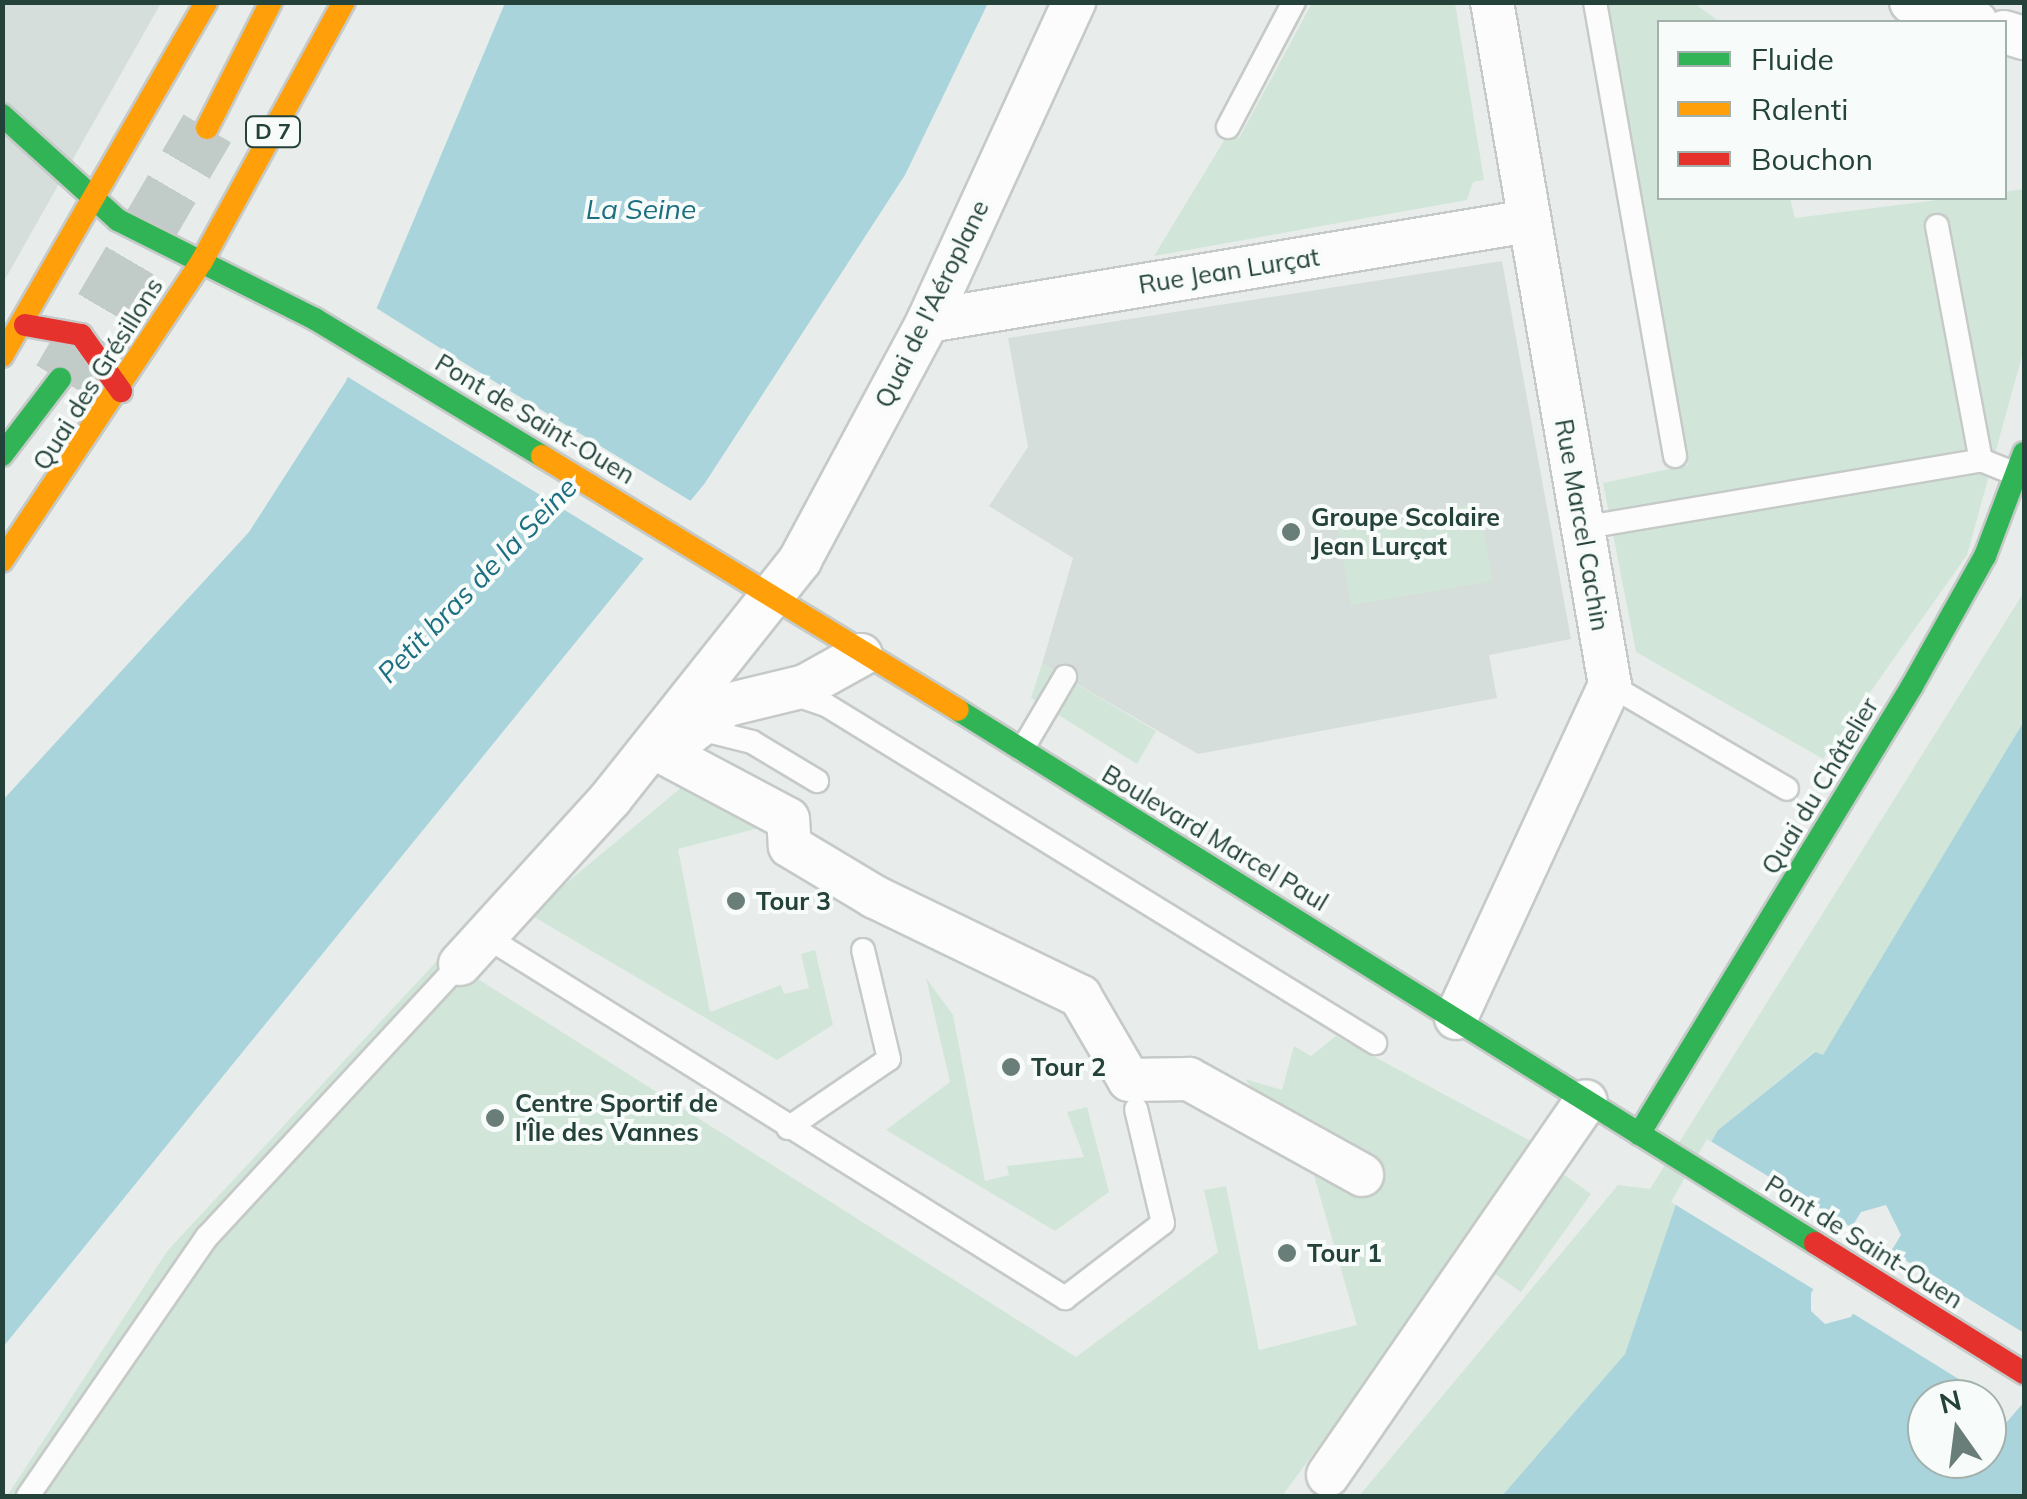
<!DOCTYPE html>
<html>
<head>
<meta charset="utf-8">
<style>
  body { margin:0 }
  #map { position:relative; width:2027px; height:1499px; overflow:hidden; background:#e8edeb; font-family:Mulish,sans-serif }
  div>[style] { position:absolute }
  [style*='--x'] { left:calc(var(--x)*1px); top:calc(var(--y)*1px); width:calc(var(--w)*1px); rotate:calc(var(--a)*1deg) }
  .built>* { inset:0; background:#d6dedb }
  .green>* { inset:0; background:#d1e6d8 }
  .water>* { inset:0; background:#a9d4db }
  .pier>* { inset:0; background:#e8edeb }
  .primary-tunnel>* { height:55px; margin-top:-27.5px; transform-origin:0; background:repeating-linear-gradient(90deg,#c1cbc8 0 55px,transparent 0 83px) }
  .roads { filter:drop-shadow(2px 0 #c5cac8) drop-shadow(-2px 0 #c5cac8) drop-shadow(0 2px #c5cac8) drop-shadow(0 -2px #c5cac8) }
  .lane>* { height:22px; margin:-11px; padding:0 11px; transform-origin:11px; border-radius:11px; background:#fcfcfc }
  .street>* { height:42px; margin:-21px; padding:0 21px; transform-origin:21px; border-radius:21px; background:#fcfcfc }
  .fast>* { height:22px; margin:-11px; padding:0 11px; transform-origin:11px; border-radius:11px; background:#30b455 }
  .slow>* { height:22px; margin:-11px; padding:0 11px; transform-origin:11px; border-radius:11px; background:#ff9f0a }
  .jam>* { height:22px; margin:-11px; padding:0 11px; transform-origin:11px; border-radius:11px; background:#e5322d }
  .dots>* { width:28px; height:28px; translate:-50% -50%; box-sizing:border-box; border:5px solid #f7fbf9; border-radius:50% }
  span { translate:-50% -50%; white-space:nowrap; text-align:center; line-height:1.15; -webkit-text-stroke:8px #f7fbf9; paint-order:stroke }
  .shield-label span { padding:2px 8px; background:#f7fbf9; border:2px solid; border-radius:8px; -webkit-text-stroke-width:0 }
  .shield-label { font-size:22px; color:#24423a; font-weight:700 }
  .street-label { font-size:25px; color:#24423a }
  .poi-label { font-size:25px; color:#24423a; font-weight:700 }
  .left { translate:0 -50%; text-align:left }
  .water-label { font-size:28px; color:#1c6f80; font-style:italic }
  .frame { position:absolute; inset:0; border:5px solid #24423a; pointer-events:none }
  .legend { position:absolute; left:1657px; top:20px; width:350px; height:180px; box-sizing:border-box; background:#f7fbf9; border:2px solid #a3b1ad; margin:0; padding:12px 18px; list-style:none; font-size:30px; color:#24423a }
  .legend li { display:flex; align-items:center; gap:20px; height:50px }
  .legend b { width:50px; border:2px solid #a3b1ad }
  .north { position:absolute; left:1907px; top:1379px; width:100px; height:100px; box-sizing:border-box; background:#f7fbf9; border:2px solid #a3b1ad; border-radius:50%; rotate:346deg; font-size:28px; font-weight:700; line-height:40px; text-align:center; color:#24423a }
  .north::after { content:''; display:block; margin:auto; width:35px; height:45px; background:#697e78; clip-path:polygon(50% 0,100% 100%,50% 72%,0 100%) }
</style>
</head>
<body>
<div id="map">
  <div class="built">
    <i style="clip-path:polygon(3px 3px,161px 3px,3px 283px)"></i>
    <i style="clip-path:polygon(1502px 261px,1571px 639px,1489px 655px,1497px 698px,1198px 754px,1042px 664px,1073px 558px,989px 506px,1028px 447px,1008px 338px)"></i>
  </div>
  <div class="green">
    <i style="clip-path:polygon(1312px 3px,1455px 3px,1484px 180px,1473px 182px,1467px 200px,1154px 256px,1228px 134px,1239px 138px)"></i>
    <i style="clip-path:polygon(1605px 3px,1694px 3px,1720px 22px,1660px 22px,1660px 198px,1790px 198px,1795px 218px,2024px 189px,2024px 349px,1967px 555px,1823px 759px,1636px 652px,1603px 483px,1688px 465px)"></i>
    <i style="clip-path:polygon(1479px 503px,1492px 581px,1351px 605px,1338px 527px)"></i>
    <i style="clip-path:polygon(2024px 592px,2024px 721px,1823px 1056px,1814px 1052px,1718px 1130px,1677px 1201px,1625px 1354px,1502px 1496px,1359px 1496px,1618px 1185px,1650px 1189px)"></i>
    <i style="clip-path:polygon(1042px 664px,1156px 731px,1137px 764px,1031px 698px)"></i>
    <i style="clip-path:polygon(694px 777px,763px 827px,678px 849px,710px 1012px,781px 985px,784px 994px,809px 988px,801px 954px,815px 950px,833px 1025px,777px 1060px,529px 914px)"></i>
    <i style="clip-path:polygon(448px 949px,467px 972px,1076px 1357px,1218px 1252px,1204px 1190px,1226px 1186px,1259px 1350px,1357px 1325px,1311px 1165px,1245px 1079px,1282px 1090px,1294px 1046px,1311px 1056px,1336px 1036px,1540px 1146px,1282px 1496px,7px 1496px,168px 1250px)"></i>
    <i style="clip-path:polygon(926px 978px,953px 1015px,985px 1181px,1009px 1175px,1007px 1166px,1084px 1157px,1067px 1112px,1087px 1107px,1109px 1192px,1055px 1231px,886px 1130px,950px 1082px)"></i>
    <i style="clip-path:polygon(1563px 1174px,1591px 1194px,1521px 1292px,1492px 1272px)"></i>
  </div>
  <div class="water">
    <i style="clip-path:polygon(505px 3px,988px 3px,905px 175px,705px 483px,3px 1347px,2px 801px,249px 532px,346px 381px)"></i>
    <i style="clip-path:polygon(evenodd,2024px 721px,2024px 1328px,1979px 1399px,1927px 1399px,1927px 1459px,1987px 1459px,1987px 1422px,2006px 1423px,2024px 1402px,2024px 1496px,1502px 1496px,1625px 1354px,1677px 1201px,1718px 1130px,1815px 1052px,1823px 1055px,2024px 721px,1886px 1205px,1901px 1235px,1851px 1317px,1825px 1324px,1811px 1311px,1811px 1293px,1861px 1212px,1886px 1205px)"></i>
  </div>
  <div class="pier">
    <i style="clip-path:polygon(373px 306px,456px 358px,694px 503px,646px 560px,343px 374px)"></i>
    <i style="clip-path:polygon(1707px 1139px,1856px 1230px,1818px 1292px,1671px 1202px)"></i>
    <i style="clip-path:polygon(1887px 1249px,2024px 1333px,1986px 1396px,1849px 1311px)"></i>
  </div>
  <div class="primary-tunnel">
    <i style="--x:60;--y:379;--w:291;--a:-59.6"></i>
  </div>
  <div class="roads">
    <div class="lane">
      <i style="--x:1595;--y:2;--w:461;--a:80"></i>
      <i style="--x:1228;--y:127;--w:141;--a:-62.2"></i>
      <i style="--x:1937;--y:226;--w:238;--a:79.4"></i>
      <i style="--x:1581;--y:528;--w:406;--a:-9.6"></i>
      <i style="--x:1981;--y:460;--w:38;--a:22"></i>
      <i style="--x:1610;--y:685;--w:205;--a:30.4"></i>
      <i style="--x:791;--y:693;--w:37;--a:19"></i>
      <i style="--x:826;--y:705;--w:645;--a:31.62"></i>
      <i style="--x:696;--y:728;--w:58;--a:14"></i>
      <i style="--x:752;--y:742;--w:76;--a:31"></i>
      <i style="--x:1022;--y:750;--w:85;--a:-59.5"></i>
      <i style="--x:485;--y:936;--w:684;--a:31.97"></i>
      <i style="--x:1065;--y:1298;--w:123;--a:-37.4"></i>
      <i style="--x:1163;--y:1223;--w:117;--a:-103.3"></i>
      <i style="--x:788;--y:1128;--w:122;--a:-34.3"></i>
      <i style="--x:889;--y:1059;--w:112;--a:-103.4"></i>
      <i style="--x:28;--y:1496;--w:315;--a:-55.4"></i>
      <i style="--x:207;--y:1237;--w:372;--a:-47.2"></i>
    </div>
    <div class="street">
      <i style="--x:1911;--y:2;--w:68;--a:17.1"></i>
      <i style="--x:2004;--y:32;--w:21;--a:17"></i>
      <i style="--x:928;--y:321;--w:609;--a:-9.45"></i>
      <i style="--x:665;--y:752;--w:78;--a:-37.2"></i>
      <i style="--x:727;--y:705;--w:80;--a:-13.7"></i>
      <i style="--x:805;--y:686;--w:64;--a:-29"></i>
      <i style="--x:664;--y:753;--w:140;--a:28"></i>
      <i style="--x:788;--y:819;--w:27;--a:86"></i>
      <i style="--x:790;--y:846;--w:99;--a:31"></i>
      <i style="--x:875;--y:897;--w:228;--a:25.8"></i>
      <i style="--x:1080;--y:996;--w:97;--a:59.7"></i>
      <i style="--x:1129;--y:1080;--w:60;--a:-1"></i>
      <i style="--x:1189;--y:1079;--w:198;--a:29"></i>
      <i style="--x:460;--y:964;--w:224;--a:-47.7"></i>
      <i style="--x:611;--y:798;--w:304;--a:-51.5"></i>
      <i style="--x:800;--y:560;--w:271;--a:-61.8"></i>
      <i style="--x:928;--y:321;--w:351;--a:-65.4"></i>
      <i style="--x:1456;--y:1018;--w:367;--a:-65.2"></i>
      <i style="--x:1610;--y:685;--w:693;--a:-99.8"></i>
      <i style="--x:1328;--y:1475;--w:454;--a:-55.4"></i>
    </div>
    <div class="fast">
      <i style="--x:2;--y:115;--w:156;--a:42.2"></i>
      <i style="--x:118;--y:220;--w:220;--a:26.7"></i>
      <i style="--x:315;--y:319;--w:265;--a:31.1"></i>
      <i style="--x:2;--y:455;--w:96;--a:-52.7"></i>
      <i style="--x:958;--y:710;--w:1009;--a:31.88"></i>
      <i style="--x:1639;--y:1134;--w:525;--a:-58.64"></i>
      <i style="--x:1912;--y:686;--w:149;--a:-60.7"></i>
      <i style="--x:1985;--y:556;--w:110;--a:-69.3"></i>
    </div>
    <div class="slow">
      <i style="--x:207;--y:128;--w:141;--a:-63.1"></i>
      <i style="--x:2;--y:356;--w:409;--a:-60"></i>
      <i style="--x:542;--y:456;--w:487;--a:31.4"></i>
      <i style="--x:2;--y:561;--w:361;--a:-56.3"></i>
      <i style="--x:202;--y:261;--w:295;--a:-61.3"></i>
    </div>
    <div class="jam">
      <i style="--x:25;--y:325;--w:57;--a:10.1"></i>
      <i style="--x:81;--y:335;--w:69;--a:54.5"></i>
      <i style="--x:1815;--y:1243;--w:246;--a:31.9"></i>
    </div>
  </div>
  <div class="dots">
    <i style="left:1291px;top:532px;background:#697e78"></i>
    <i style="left:736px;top:901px;background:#697e78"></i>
    <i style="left:1011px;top:1067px;background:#697e78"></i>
    <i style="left:495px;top:1118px;background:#697e78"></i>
    <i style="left:1287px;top:1253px;background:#697e78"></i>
  </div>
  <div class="shield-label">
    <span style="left:273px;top:132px">D 7</span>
  </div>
  <div class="street-label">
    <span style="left:1229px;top:271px;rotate:-9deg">Rue Jean Lurçat</span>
    <span style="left:932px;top:304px;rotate:-64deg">Quai de l'Aéroplane</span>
    <span style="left:98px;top:374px;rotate:-58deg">Quai des Grésillons</span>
    <span style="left:535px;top:419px;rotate:31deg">Pont de Saint-Ouen</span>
    <span style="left:1582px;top:525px;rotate:80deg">Rue Marcel Cachin</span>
    <span style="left:1820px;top:786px;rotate:-59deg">Quai du Châtelier</span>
    <span style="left:1215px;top:838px;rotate:31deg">Boulevard Marcel Paul</span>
    <span style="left:1864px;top:1242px;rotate:32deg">Pont de Saint-Ouen</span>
  </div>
  <div class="poi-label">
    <span class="left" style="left:1311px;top:532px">Groupe Scolaire<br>Jean Lurçat</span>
    <span class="left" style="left:756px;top:901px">Tour 3</span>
    <span class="left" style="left:1031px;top:1067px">Tour 2</span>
    <span class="left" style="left:515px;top:1118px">Centre Sportif de<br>l'Île des Vannes</span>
    <span class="left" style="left:1307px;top:1253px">Tour 1</span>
  </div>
  <div class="water-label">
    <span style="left:641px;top:209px">La Seine</span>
    <span style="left:477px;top:580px;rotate:-46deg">Petit bras de la Seine</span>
  </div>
  <div class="frame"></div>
  <ul class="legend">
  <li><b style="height:12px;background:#30b455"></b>Fluide</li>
  <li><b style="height:12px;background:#ff9f0a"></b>Ralenti</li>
  <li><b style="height:12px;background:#e5322d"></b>Bouchon</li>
  </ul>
  <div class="north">N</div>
</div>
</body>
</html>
